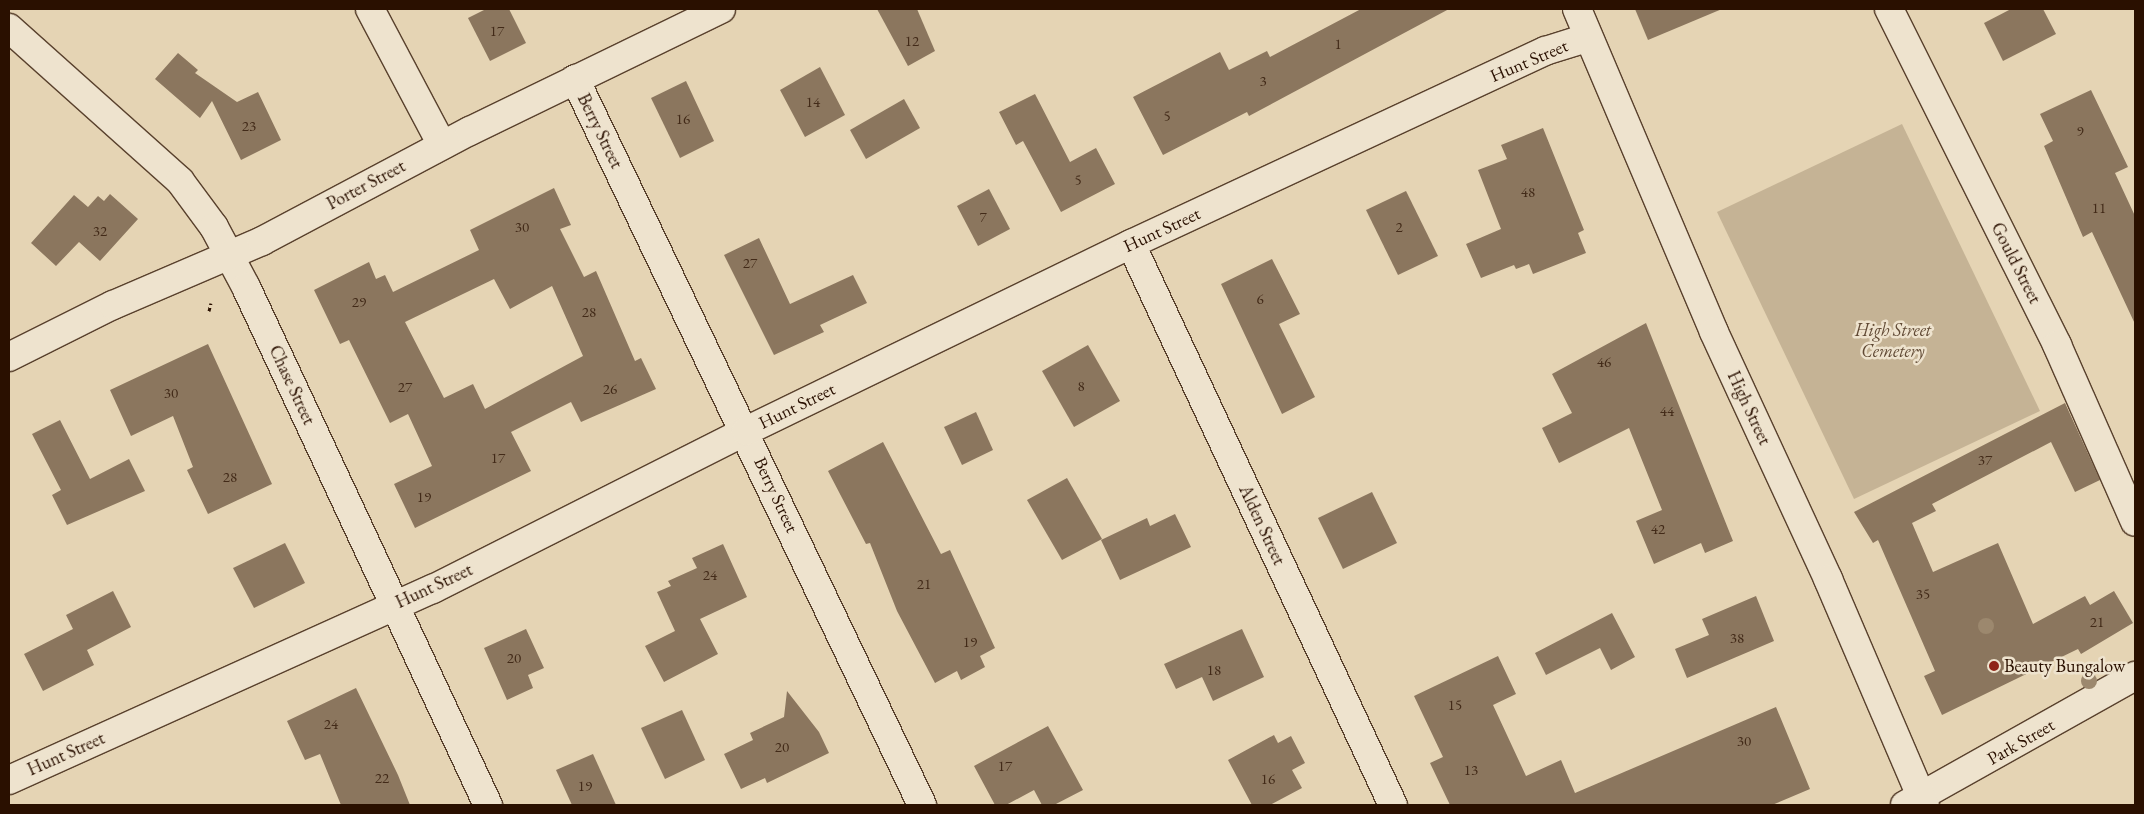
<!DOCTYPE html>
<html>
<head>
<meta charset="utf-8">
<style>
  body { margin:0 }
  #map { position:relative; width:2144px; height:814px; overflow:hidden; background:#e5d4b4; font-family:"EB Garamond",serif }
  div>[style] { position:absolute }
  [style*='--x'] { left:calc(var(--x)*1px); top:calc(var(--y)*1px); width:calc(var(--w)*1px); rotate:calc(var(--a)*1deg) }
  .green>* { inset:0; background:#c5b395 }
  .building>* { inset:0; background:#8b765e }
  .path>* { height:3px; margin-top:-1.5px; transform-origin:0; background:repeating-linear-gradient(90deg,#2a1000 0 4px,transparent 0 6.5px) }
  .roads { filter:drop-shadow(1px 0 #59412d) drop-shadow(-1px 0 #59412d) drop-shadow(0 1px #59412d) drop-shadow(0 -1px #59412d) }
  .minor>* { height:28px; margin:-14px; padding:0 14px; transform-origin:14px; border-radius:14px; background:#eee3ce }
  .secondary>* { height:28px; margin:-14px; padding:0 14px; transform-origin:14px; border-radius:14px; background:#eee3ce }
  .trees>* { width:16px; height:16px; margin:-8px; border-radius:50%; background:#9c886e }
  .dots>* { width:14px; height:14px; translate:-50% -50%; box-sizing:border-box; border:2px solid #eee3ce; border-radius:50% }
  span { translate:-50% -50%; white-space:nowrap; text-align:center; line-height:1.15; -webkit-text-stroke:5px #eee3ce; paint-order:stroke }
  .number-label { font-size:15px; color:#422a18 }
  .number-label span { -webkit-text-stroke-width:0 }
  .street-label { font-size:18px; color:#2a1000 }
  .park-label { font-size:18px; color:#604934; font-style:italic }
  .poi-label { font-size:18px; color:#2a1000 }
  .left { translate:0 -50%; text-align:left }
  .frame { position:absolute; inset:0; border:10px solid #2a1000; pointer-events:none }
</style>
</head>
<body>
<div id="map">
  <div class="green">
    <i style="clip-path:polygon(1902px 124px,2040px 411px,1854px 499px,1717px 212px)"></i>
  </div>
  <div class="building">
    <i style="clip-path:polygon(486px 9px,509px 9px,526px 43px,490px 61px,468px 18px)"></i>
    <i style="clip-path:polygon(877px 9px,917px 9px,935px 51px,908px 66px)"></i>
    <i style="clip-path:polygon(1361px 9px,1449px 9px,1249px 116px,1247px 112px,1163px 155px,1133px 97px,1220px 52px,1229px 70px,1267px 51px,1270px 57px)"></i>
    <i style="clip-path:polygon(1635px 9px,1722px 9px,1648px 40px)"></i>
    <i style="clip-path:polygon(2011px 9px,2043px 9px,2056px 34px,2003px 61px,1984px 23px)"></i>
    <i style="clip-path:polygon(178px 53px,198px 70px,195px 73px,237px 102px,258px 92px,281px 140px,241px 160px,212px 101px,200px 118px,155px 79px)"></i>
    <i style="clip-path:polygon(820px 67px,845px 115px,805px 137px,780px 90px)"></i>
    <i style="clip-path:polygon(686px 81px,714px 141px,680px 158px,651px 98px)"></i>
    <i style="clip-path:polygon(2091px 90px,2128px 167px,2115px 173px,2135px 216px,2135px 324px,2092px 232px,2083px 237px,2044px 146px,2053px 141px,2040px 114px)"></i>
    <i style="clip-path:polygon(1035px 94px,1070px 162px,1096px 148px,1115px 184px,1061px 212px,1023px 141px,1016px 145px,999px 112px)"></i>
    <i style="clip-path:polygon(904px 99px,920px 128px,866px 159px,850px 130px)"></i>
    <i style="clip-path:polygon(1543px 128px,1584px 230px,1578px 233px,1586px 253px,1533px 274px,1529px 264px,1516px 269px,1514px 265px,1481px 278px,1466px 244px,1501px 229px,1478px 170px,1507px 159px,1501px 145px)"></i>
    <i style="clip-path:polygon(evenodd,554px 188px,571px 225px,560px 229px,584px 277px,596px 271px,635px 361px,641px 358px,656px 389px,581px 422px,571px 402px,511px 432px,531px 471px,415px 528px,394px 484px,432px 466px,408px 414px,390px 423px,349px 340px,340px 344px,314px 290px,369px 262px,376px 279px,385px 275px,393px 292px,479px 250px,470px 230px,554px 188px,494px 279px,510px 309px,552px 286px,583px 356px,485px 409px,473px 384px,444px 398px,405px 322px,494px 279px)"></i>
    <i style="clip-path:polygon(989px 189px,1010px 229px,978px 246px,957px 206px)"></i>
    <i style="clip-path:polygon(1406px 191px,1438px 256px,1398px 275px,1366px 210px)"></i>
    <i style="clip-path:polygon(110px 194px,138px 219px,100px 261px,79px 242px,56px 266px,31px 243px,74px 195px,88px 207px,98px 196px,104px 201px)"></i>
    <i style="clip-path:polygon(759px 238px,790px 304px,853px 275px,867px 303px,820px 325px,824px 332px,774px 355px,724px 255px)"></i>
    <i style="clip-path:polygon(1272px 259px,1300px 314px,1279px 324px,1315px 397px,1282px 414px,1221px 284px)"></i>
    <i style="clip-path:polygon(1646px 323px,1733px 541px,1705px 553px,1701px 543px,1654px 564px,1636px 521px,1662px 510px,1629px 428px,1559px 463px,1542px 428px,1572px 413px,1552px 374px)"></i>
    <i style="clip-path:polygon(208px 344px,272px 484px,208px 514px,187px 470px,193px 467px,173px 416px,131px 436px,110px 390px)"></i>
    <i style="clip-path:polygon(1088px 345px,1120px 401px,1074px 427px,1042px 371px)"></i>
    <i style="clip-path:polygon(2065px 403px,2100px 480px,2075px 492px,2051px 442px,1932px 504px,1936px 511px,1912px 523px,1933px 572px,1998px 543px,2033px 624px,2085px 596px,2090px 605px,2114px 591px,2133px 623px,2081px 654px,2078px 649px,1942px 715px,1924px 676px,1935px 671px,1878px 540px,1873px 543px,1854px 512px)"></i>
    <i style="clip-path:polygon(976px 412px,993px 450px,962px 465px,944px 427px)"></i>
    <i style="clip-path:polygon(60px 420px,90px 479px,129px 459px,145px 491px,67px 525px,52px 495px,61px 490px,32px 434px)"></i>
    <i style="clip-path:polygon(883px 442px,941px 554px,950px 550px,995px 648px,980px 656px,985px 667px,961px 680px,957px 671px,935px 683px,897px 611px,870px 543px,866px 544px,828px 471px)"></i>
    <i style="clip-path:polygon(1067px 478px,1102px 539px,1062px 560px,1027px 500px)"></i>
    <i style="clip-path:polygon(1372px 492px,1397px 543px,1343px 569px,1318px 518px)"></i>
    <i style="clip-path:polygon(1175px 514px,1191px 547px,1120px 580px,1101px 540px,1147px 518px,1150px 526px)"></i>
    <i style="clip-path:polygon(285px 543px,305px 583px,254px 608px,233px 568px)"></i>
    <i style="clip-path:polygon(723px 544px,747px 597px,700px 619px,718px 654px,664px 682px,645px 646px,675px 631px,657px 592px,671px 586px,668px 581px,697px 568px,692px 558px)"></i>
    <i style="clip-path:polygon(113px 591px,131px 627px,87px 650px,94px 665px,43px 691px,24px 654px,73px 629px,66px 615px)"></i>
    <i style="clip-path:polygon(1756px 596px,1774px 641px,1687px 678px,1675px 649px,1709px 635px,1702px 619px)"></i>
    <i style="clip-path:polygon(1612px 613px,1635px 657px,1611px 670px,1600px 648px,1546px 675px,1535px 653px)"></i>
    <i style="clip-path:polygon(526px 629px,544px 668px,528px 675px,533px 688px,507px 700px,484px 648px)"></i>
    <i style="clip-path:polygon(1242px 629px,1264px 677px,1213px 701px,1202px 677px,1176px 689px,1164px 664px)"></i>
    <i style="clip-path:polygon(1498px 656px,1516px 694px,1493px 705px,1526px 776px,1561px 760px,1575px 793px,1776px 707px,1810px 789px,1772px 805px,1450px 805px,1430px 763px,1443px 757px,1414px 696px)"></i>
    <i style="clip-path:polygon(356px 688px,398px 775px,410px 805px,341px 805px,320px 754px,305px 760px,287px 721px)"></i>
    <i style="clip-path:polygon(787px 691px,819px 732px,829px 753px,767px 783px,765px 778px,741px 789px,724px 754px,753px 740px,750px 733px,784px 717px)"></i>
    <i style="clip-path:polygon(682px 710px,705px 760px,665px 779px,641px 728px)"></i>
    <i style="clip-path:polygon(1048px 726px,1083px 790px,1054px 805px,1042px 805px,1034px 790px,1006px 805px,995px 805px,974px 766px)"></i>
    <i style="clip-path:polygon(1274px 735px,1278px 743px,1291px 736px,1305px 763px,1292px 770px,1302px 788px,1270px 805px,1252px 805px,1228px 760px)"></i>
    <i style="clip-path:polygon(593px 754px,616px 805px,572px 805px,556px 770px)"></i>
  </div>
  <div class="path">
    <i style="--x:209;--y:311;--w:8;--a:-76"></i>
  </div>
  <div class="roads">
    <div class="minor">
      <i style="--x:370;--y:9;--w:154;--a:62.1"></i>
      <i style="--x:1889;--y:9;--w:376;--a:63.4"></i>
      <i style="--x:2057;--y:345;--w:193;--a:66.2"></i>
      <i style="--x:9;--y:28;--w:229;--a:41.8"></i>
      <i style="--x:180;--y:181;--w:57;--a:53.5"></i>
      <i style="--x:214;--y:227;--w:68;--a:61.9"></i>
      <i style="--x:246;--y:287;--w:572;--a:64.96"></i>
      <i style="--x:575;--y:79;--w:805;--a:64.45"></i>
      <i style="--x:1131;--y:244;--w:619;--a:64.97"></i>
      <i style="--x:9;--y:357;--w:116;--a:-26.6"></i>
      <i style="--x:113;--y:305;--w:162;--a:-23.2"></i>
      <i style="--x:262;--y:241;--w:235;--a:-27.9"></i>
      <i style="--x:470;--y:131;--w:279;--a:-25.9"></i>
      <i style="--x:9;--y:780;--w:465;--a:-24.3"></i>
      <i style="--x:433;--y:589;--w:351;--a:-26.8"></i>
      <i style="--x:746;--y:431;--w:428;--a:-25.9"></i>
      <i style="--x:1131;--y:244;--w:457;--a:-25"></i>
      <i style="--x:1545;--y:51;--w:44;--a:-17.2"></i>
      <i style="--x:1905;--y:805;--w:264;--a:-29.3"></i>
    </div>
    <div class="secondary">
      <i style="--x:1577;--y:9;--w:351;--a:67"></i>
      <i style="--x:1714;--y:332;--w:272;--a:65.2"></i>
      <i style="--x:1828;--y:579;--w:246;--a:66.8"></i>
    </div>
  </div>
  <div class="trees">
    <i style="left:1986px;top:626px"></i>
    <i style="left:2089px;top:681px"></i>
  </div>
  <div class="dots">
    <i style="left:1994px;top:666px;background:#8f2418"></i>
  </div>
  <div class="number-label">
    <span style="left:497px;top:31px">17</span>
    <span style="left:912px;top:41px">12</span>
    <span style="left:1338px;top:44px">1</span>
    <span style="left:1263px;top:81px">3</span>
    <span style="left:813px;top:102px">14</span>
    <span style="left:1167px;top:116px">5</span>
    <span style="left:683px;top:119px">16</span>
    <span style="left:249px;top:126px">23</span>
    <span style="left:2080px;top:131px">9</span>
    <span style="left:1078px;top:180px">5</span>
    <span style="left:1528px;top:192px">48</span>
    <span style="left:2099px;top:208px">11</span>
    <span style="left:983px;top:217px">7</span>
    <span style="left:522px;top:227px">30</span>
    <span style="left:1399px;top:227px">2</span>
    <span style="left:100px;top:231px">32</span>
    <span style="left:750px;top:263px">27</span>
    <span style="left:1260px;top:299px">6</span>
    <span style="left:359px;top:302px">29</span>
    <span style="left:589px;top:312px">28</span>
    <span style="left:1604px;top:362px">46</span>
    <span style="left:1081px;top:386px">8</span>
    <span style="left:405px;top:387px">27</span>
    <span style="left:610px;top:389px">26</span>
    <span style="left:171px;top:393px">30</span>
    <span style="left:1667px;top:411px">44</span>
    <span style="left:498px;top:458px">17</span>
    <span style="left:1985px;top:460px">37</span>
    <span style="left:230px;top:477px">28</span>
    <span style="left:424px;top:497px">19</span>
    <span style="left:1658px;top:529px">42</span>
    <span style="left:710px;top:575px">24</span>
    <span style="left:924px;top:584px">21</span>
    <span style="left:1923px;top:594px">35</span>
    <span style="left:2097px;top:622px">21</span>
    <span style="left:1737px;top:638px">38</span>
    <span style="left:970px;top:642px">19</span>
    <span style="left:514px;top:658px">20</span>
    <span style="left:1214px;top:670px">18</span>
    <span style="left:1455px;top:705px">15</span>
    <span style="left:331px;top:724px">24</span>
    <span style="left:1744px;top:741px">30</span>
    <span style="left:782px;top:747px">20</span>
    <span style="left:1005px;top:766px">17</span>
    <span style="left:1471px;top:770px">13</span>
    <span style="left:382px;top:778px">22</span>
    <span style="left:1268px;top:779px">16</span>
    <span style="left:585px;top:786px">19</span>
  </div>
  <div class="street-label">
    <span style="left:1529px;top:61px;rotate:-23deg">Hunt Street</span>
    <span style="left:600px;top:131px;rotate:64deg">Berry Street</span>
    <span style="left:366px;top:185px;rotate:-28deg">Porter Street</span>
    <span style="left:1162px;top:230px;rotate:-25deg">Hunt Street</span>
    <span style="left:2016px;top:263px;rotate:63deg">Gould Street</span>
    <span style="left:292px;top:385px;rotate:65deg">Chase Street</span>
    <span style="left:797px;top:406px;rotate:-26deg">Hunt Street</span>
    <span style="left:1749px;top:408px;rotate:65deg">High Street</span>
    <span style="left:776px;top:495px;rotate:65deg">Berry Street</span>
    <span style="left:1262px;top:525px;rotate:65deg">Alden Street</span>
    <span style="left:434px;top:586px;rotate:-25deg">Hunt Street</span>
    <span style="left:2021px;top:742px;rotate:-30deg">Park Street</span>
    <span style="left:66px;top:754px;rotate:-24deg">Hunt Street</span>
  </div>
  <div class="park-label">
    <span style="left:1893px;top:341px">High Street<br>Cemetery</span>
  </div>
  <div class="poi-label">
    <span class="left" style="left:2004px;top:666px">Beauty Bungalow</span>
  </div>
  <div class="frame"></div>
</div>
</body>
</html>
